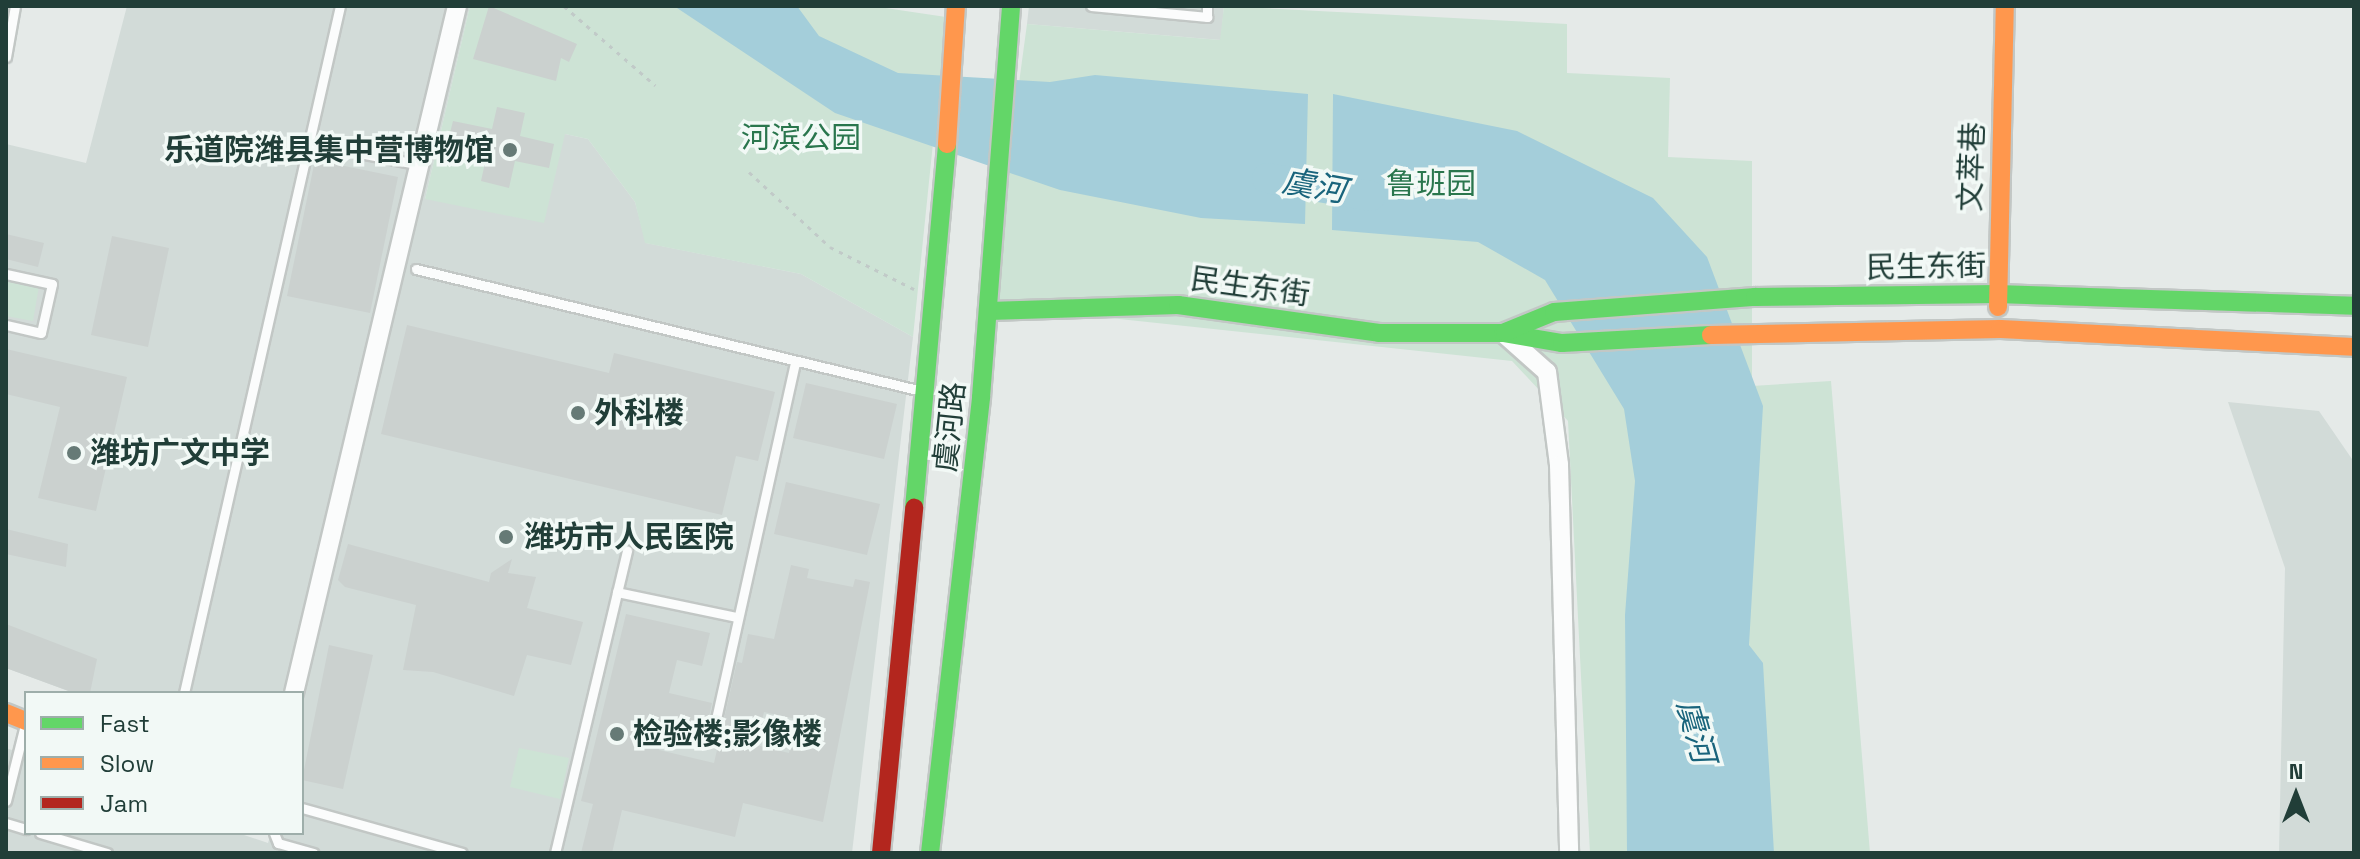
<!DOCTYPE html>
<html>
<head>
<meta charset="utf-8">
<style>
  body { margin:0 }
  #map { position:relative; width:2360px; height:859px; overflow:hidden; background:#e5eae8; font-family:"Space Grotesk","Noto Sans SC",sans-serif }
  div>[style] { position:absolute }
  [style*='--x'] { left:calc(var(--x)*1px); top:calc(var(--y)*1px); width:calc(var(--w)*1px); rotate:calc(var(--a)*1deg) }
  .built>* { inset:0; background:#d2dbd8 }
  .green>* { inset:0; background:#cde3d5 }
  .water>* { inset:0; background:#a4ceda }
  .river>* { height:30px; margin:-15px; padding:0 15px; transform-origin:15px; border-radius:15px; background:#a4ceda }
  .building>* { inset:0; background:#cbd1cf }
  .path>* { height:3px; margin-top:-1.5px; transform-origin:0; background:repeating-linear-gradient(90deg,#c1cac8 0 4px,transparent 0 10px) }
  .roads { filter:drop-shadow(2px 0 #c2c7c5) drop-shadow(-2px 0 #c2c7c5) drop-shadow(0 2px #c2c7c5) drop-shadow(0 -2px #c2c7c5) }
  .lane>* { height:9px; margin:-4.5px; padding:0 4.5px; transform-origin:4.5px; border-radius:4.5px; background:#fbfcfc }
  .street>* { height:18px; margin:-9px; padding:0 9px; transform-origin:9px; border-radius:9px; background:#fbfcfc }
  .fast>* { height:18px; margin:-9px; padding:0 9px; transform-origin:9px; border-radius:9px; background:#63d668 }
  .slow>* { height:18px; margin:-9px; padding:0 9px; transform-origin:9px; border-radius:9px; background:#ff974d }
  .jam>* { height:18px; margin:-9px; padding:0 9px; transform-origin:9px; border-radius:9px; background:#b3261e }
  .dots>* { width:22px; height:22px; translate:-50% -50%; box-sizing:border-box; border:4px solid #f2f9f6; border-radius:50% }
  span { translate:-50% -50%; white-space:nowrap; text-align:center; line-height:1.15; -webkit-text-stroke:7px #f2f9f6; paint-order:stroke }
  .park-label { font-size:30px; color:#2a764d }
  .poi-label { font-size:30px; color:#213e38; font-weight:700 }
  .right { translate:-100% -50%; text-align:right }
  .left { translate:0 -50%; text-align:left }
  .street-label { font-size:30px; color:#213e38 }
  .water-label { font-size:32px; color:#19647c; font-style:italic }
  .frame { position:absolute; inset:0; border:8px solid #213e38; pointer-events:none }
  .legend { position:absolute; left:24px; top:691px; width:280px; height:144px; box-sizing:border-box; background:#f2f9f6; border:2px solid #9eaeaa; margin:0; padding:10px 14px; list-style:none; font-size:24px; color:#213e38 }
  .legend li { display:flex; align-items:center; gap:16px; height:40px }
  .legend b { width:40px; border:2px solid #9eaeaa }
  .north { position:absolute; left:2256px; top:755px; width:80px; height:80px; -webkit-text-stroke:6px #f2f9f6; paint-order:stroke; rotate:0deg; font-size:22px; font-weight:700; line-height:32px; text-align:center; color:#213e38 }
  .north::after { content:''; display:block; margin:auto; width:28px; height:36px; background:#213e38; clip-path:polygon(50% 0,100% 100%,50% 72%,0 100%) }
</style>
</head>
<body>
<div id="map">
  <div class="built">
    <i style="clip-path:polygon(127px 6px,470px 6px,425px 199px,565px 134px,588px 139px,635px 202px,646px 243px,801px 274px,913px 337px,852px 853px,6px 853px,6px 748px,26px 755px,26px 833px,238px 833px,268px 843px,271px 833px,302px 833px,302px 693px,74px 693px,6px 668px,6px 144px,86px 163px)"></i>
    <i style="clip-path:polygon(1029px 6px,1224px 6px,1221px 40px,1027px 24px)"></i>
    <i style="clip-path:polygon(2228px 402px,2319px 411px,2354px 462px,2354px 853px,2279px 853px,2285px 568px)"></i>
  </div>
  <div class="green">
    <i style="clip-path:polygon(470px 6px,872px 6px,946px 17px,913px 337px,801px 274px,645px 243px,635px 202px,588px 139px,565px 134px,544px 223px,425px 199px)"></i>
    <i style="clip-path:polygon(1224px 6px,1567px 24px,1567px 73px,1670px 78px,1668px 157px,1752px 161px,1752px 386px,1831px 381px,1870px 853px,1590px 853px,1568px 421px,1512px 361px,989px 305px,1027px 24px,1220px 40px)"></i>
    <i style="clip-path:polygon(6px 279px,39px 286px,33px 321px,6px 316px)"></i>
    <i style="clip-path:polygon(519px 748px,569px 758px,560px 799px,510px 787px)"></i>
  </div>
  <div class="water">
    <i style="clip-path:polygon(674px 6px,797px 6px,819px 36px,898px 73px,1050px 82px,1095px 75px,1308px 94px,1305px 224px,1201px 218px,1060px 190px,835px 113px)"></i>
    <i style="clip-path:polygon(1333px 94px,1517px 131px,1653px 198px,1707px 257px,1763px 406px,1749px 645px,1763px 663px,1774px 853px,1627px 853px,1625px 615px,1635px 481px,1624px 409px,1545px 280px,1478px 242px,1332px 230px)"></i>
  </div>
  <div class="river">
    <i style="--x:1267;--y:178;--w:105;--a:9.9"></i>
  </div>
  <div class="building">
    <i style="clip-path:polygon(489px 6px,577px 44px,569px 62px,561px 58px,556px 81px,473px 59px)"></i>
    <i style="clip-path:polygon(497px 107px,525px 113px,520px 136px,554px 144px,549px 168px,515px 161px,509px 188px,481px 181px,487px 154px,447px 145px,453px 121px,492px 129px)"></i>
    <i style="clip-path:polygon(315px 160px,398px 177px,370px 313px,287px 296px)"></i>
    <i style="clip-path:polygon(6px 234px,44px 243px,38px 267px,6px 259px)"></i>
    <i style="clip-path:polygon(112px 236px,169px 248px,148px 347px,91px 335px)"></i>
    <i style="clip-path:polygon(407px 325px,609px 373px,614px 353px,775px 392px,758px 461px,736px 456px,722px 515px,381px 434px)"></i>
    <i style="clip-path:polygon(6px 349px,127px 377px,96px 511px,38px 498px,60px 407px,6px 394px)"></i>
    <i style="clip-path:polygon(806px 383px,897px 404px,884px 459px,793px 438px)"></i>
    <i style="clip-path:polygon(786px 482px,880px 504px,867px 555px,774px 534px)"></i>
    <i style="clip-path:polygon(6px 529px,68px 544px,66px 567px,6px 554px)"></i>
    <i style="clip-path:polygon(348px 544px,489px 582px,491px 573px,512px 559px,508px 573px,536px 577px,527px 608px,583px 622px,571px 665px,527px 655px,514px 696px,433px 672px,403px 670px,416px 605px,345px 587px,338px 580px)"></i>
    <i style="clip-path:polygon(evenodd,791px 565px,809px 569px,807px 578px,853px 587px,855px 579px,870px 582px,823px 822px,743px 803px,735px 837px,622px 810px,612px 853px,581px 853px,593px 804px,581px 801px,626px 614px,710px 633px,702px 666px,677px 660px,669px 693px,712px 703px,706px 731px,666px 722px,659px 750px,714px 763px,737px 662px,742px 663px,748px 634px,774px 639px,791px 565px,764px 712px,796px 719px,789px 753px,756px 745px,764px 712px)"></i>
    <i style="clip-path:polygon(6px 624px,97px 659px,90px 693px,74px 693px,6px 668px)"></i>
    <i style="clip-path:polygon(329px 645px,373px 655px,343px 789px,302px 780px)"></i>
  </div>
  <div class="path">
    <i style="--x:564;--y:6;--w:121;--a:41"></i>
    <i style="--x:749;--y:172;--w:110;--a:42.8"></i>
    <i style="--x:830;--y:247;--w:94;--a:26.6"></i>
  </div>
  <div class="roads">
    <div class="lane">
      <i style="--x:1091;--y:6;--w:117;--a:5.4"></i>
      <i style="--x:1207;--y:17;--w:11;--a:-90"></i>
      <i style="--x:6;--y:57;--w:52;--a:-80"></i>
      <i style="--x:307;--y:143;--w:116;--a:10.9"></i>
      <i style="--x:416;--y:269;--w:520;--a:13.56"></i>
      <i style="--x:6;--y:274;--w:47;--a:12.3"></i>
      <i style="--x:52;--y:284;--w:50;--a:102.7"></i>
      <i style="--x:41;--y:333;--w:36;--a:-167"></i>
      <i style="--x:617;--y:592;--w:123;--a:11.8"></i>
      <i style="--x:184;--y:693;--w:704;--a:-77.21"></i>
      <i style="--x:712;--y:737;--w:384;--a:-77.5"></i>
      <i style="--x:6;--y:801;--w:82;--a:-76"></i>
      <i style="--x:302;--y:808;--w:166;--a:15.7"></i>
      <i style="--x:6;--y:823;--w:21;--a:17"></i>
      <i style="--x:40;--y:833;--w:70;--a:16.6"></i>
      <i style="--x:274;--y:833;--w:11;--a:68"></i>
      <i style="--x:278;--y:843;--w:37;--a:16"></i>
      <i style="--x:555;--y:853;--w:311;--a:-76.6"></i>
    </div>
    <div class="street">
      <i style="--x:1503;--y:333;--w:59;--a:41.6"></i>
      <i style="--x:1547;--y:372;--w:94;--a:82.6"></i>
      <i style="--x:1559;--y:465;--w:388;--a:88.5"></i>
      <i style="--x:294;--y:693;--w:706;--a:-76.65"></i>
    </div>
    <div class="fast">
      <i style="--x:989;--y:311;--w:189;--a:-1.8"></i>
      <i style="--x:1178;--y:305;--w:203;--a:7.9"></i>
      <i style="--x:1379;--y:333;--w:124;--a:0"></i>
      <i style="--x:1503;--y:333;--w:60;--a:9.6"></i>
      <i style="--x:1562;--y:343;--w:149;--a:-3.1"></i>
      <i style="--x:1505;--y:332;--w:53;--a:-22.2"></i>
      <i style="--x:1554;--y:312;--w:202;--a:-4.3"></i>
      <i style="--x:1755;--y:297;--w:242;--a:-0.7"></i>
      <i style="--x:1997;--y:294;--w:357;--a:1.9"></i>
      <i style="--x:914;--y:508;--w:365;--a:-84.8"></i>
      <i style="--x:930;--y:853;--w:459;--a:-83.6"></i>
      <i style="--x:981;--y:397;--w:392;--a:-85.6"></i>
    </div>
    <div class="slow">
      <i style="--x:947;--y:144;--w:138;--a:-86.3"></i>
      <i style="--x:1998;--y:307;--w:301;--a:-88.7"></i>
      <i style="--x:1711;--y:335;--w:289;--a:-1.2"></i>
      <i style="--x:2000;--y:329;--w:354;--a:2.9"></i>
      <i style="--x:6;--y:713;--w:22;--a:22"></i>
    </div>
    <div class="jam">
      <i style="--x:881;--y:853;--w:347;--a:-84.5"></i>
    </div>
  </div>
  <div class="dots">
    <i style="left:510px;top:150px;background:#667a76"></i>
    <i style="left:578px;top:413px;background:#667a76"></i>
    <i style="left:74px;top:453px;background:#667a76"></i>
    <i style="left:506px;top:537px;background:#667a76"></i>
    <i style="left:617px;top:734px;background:#667a76"></i>
  </div>
  <div class="park-label">
    <span style="left:801px;top:138px">河滨公园</span>
    <span style="left:1431px;top:184px">鲁班园</span>
  </div>
  <div class="poi-label">
    <span class="right" style="left:494px;top:150px">乐道院潍县集中营博物馆</span>
    <span class="left" style="left:594px;top:413px">外科楼</span>
    <span class="left" style="left:90px;top:453px">潍坊广文中学</span>
    <span class="left" style="left:524px;top:537px">潍坊市人民医院</span>
    <span class="left" style="left:633px;top:734px">检验楼;影像楼</span>
  </div>
  <div class="street-label">
    <span style="left:1972px;top:167px;rotate:-88deg">文萃巷</span>
    <span style="left:1926px;top:267px;rotate:-1deg">民生东街</span>
    <span style="left:1250px;top:287px;rotate:8deg">民生东街</span>
    <span style="left:950px;top:427px;rotate:-84deg">虞河路</span>
  </div>
  <div class="water-label">
    <span style="left:1314px;top:186px;rotate:10deg">虞河</span>
    <span style="left:1696px;top:731px;rotate:74deg">虞河</span>
  </div>
  <div class="frame"></div>
  <ul class="legend">
  <li><b style="height:10px;background:#63d668"></b>Fast</li>
  <li><b style="height:10px;background:#ff974d"></b>Slow</li>
  <li><b style="height:10px;background:#b3261e"></b>Jam</li>
  </ul>
  <div class="north">N</div>
</div>
</body>
</html>
